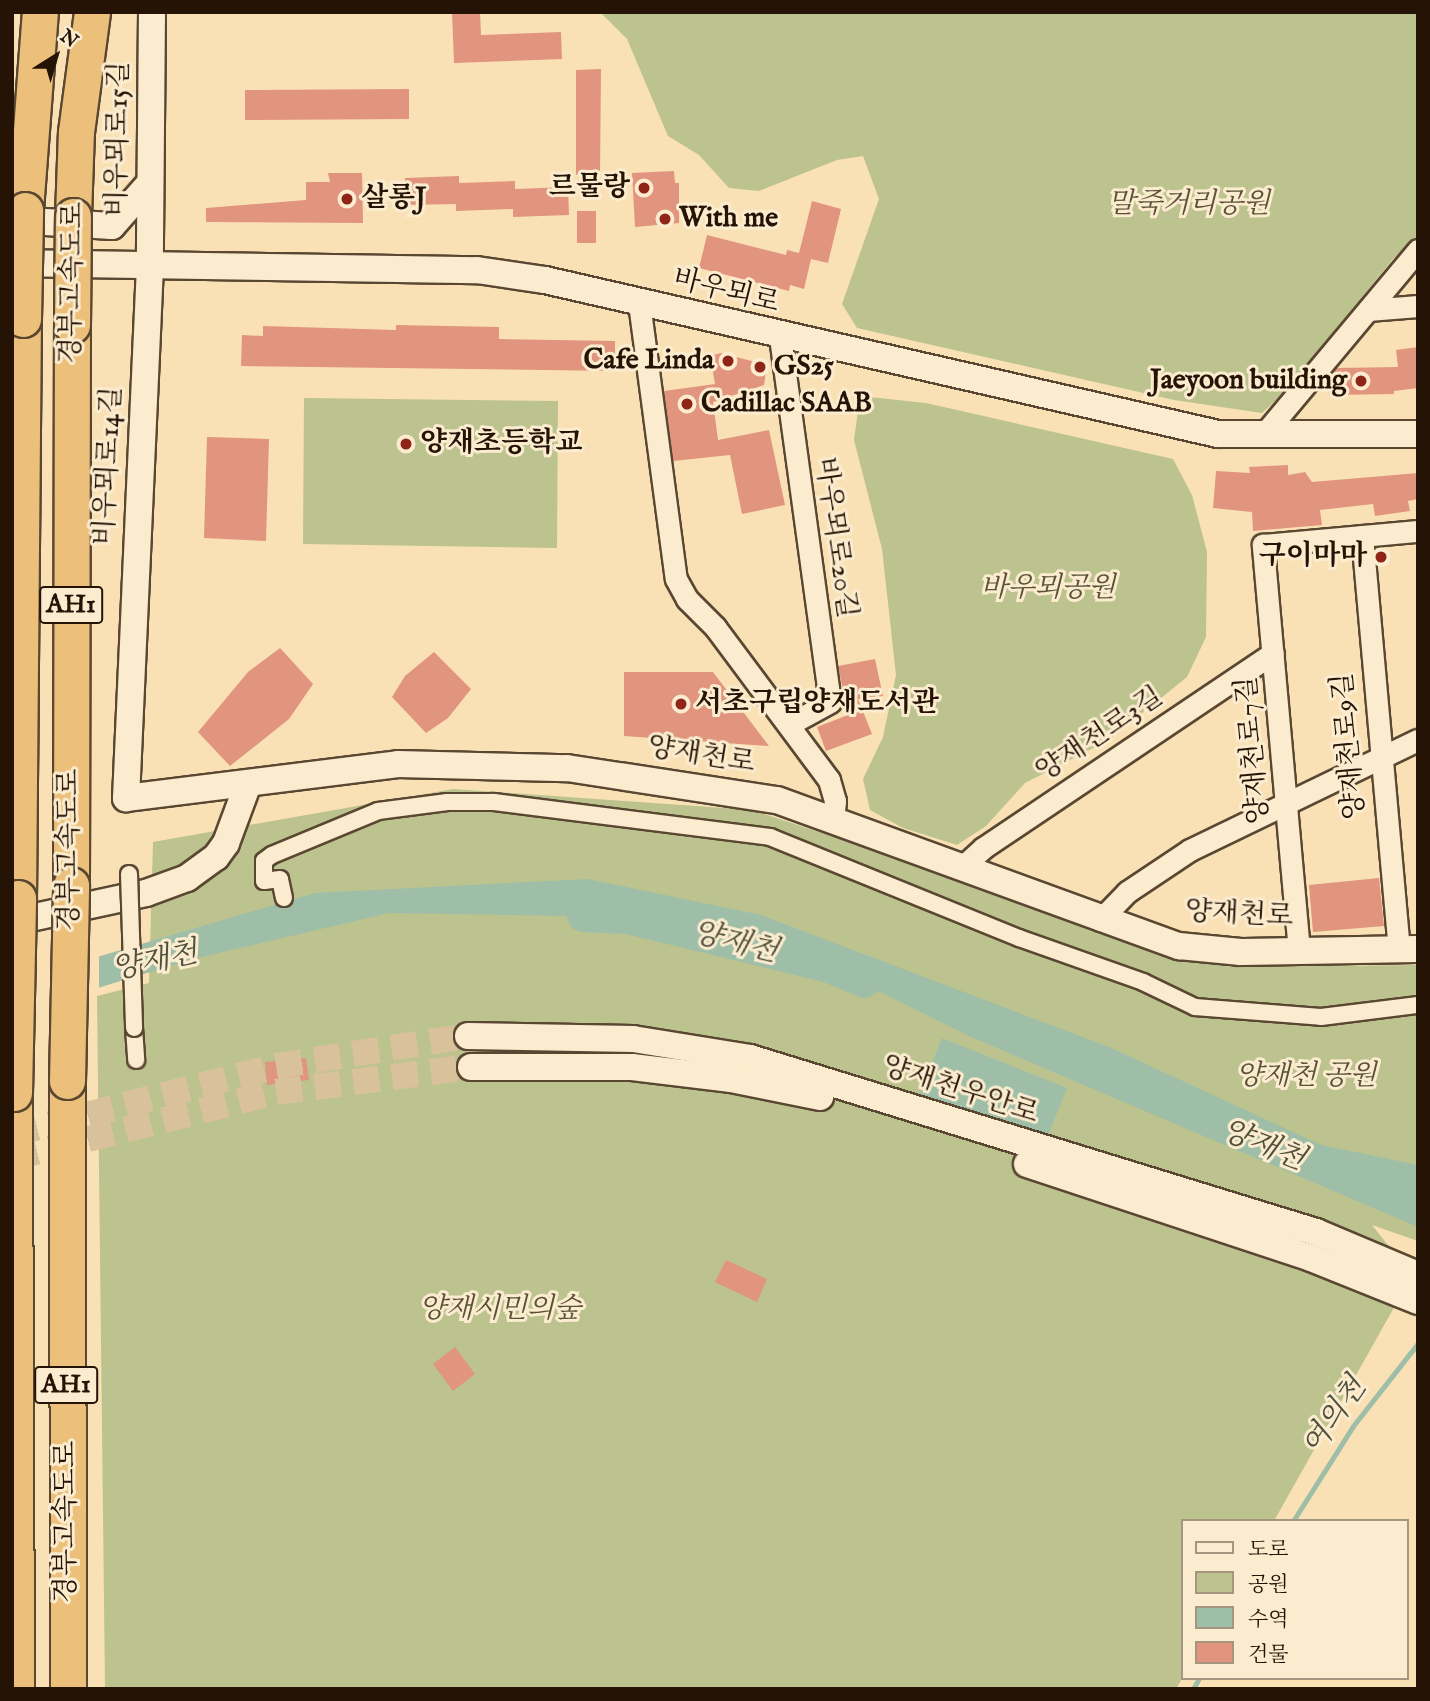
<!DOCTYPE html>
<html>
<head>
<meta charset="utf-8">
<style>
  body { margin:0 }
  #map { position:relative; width:1430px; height:1701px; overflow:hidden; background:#f9e1b5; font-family:"IM FELL English","Noto Serif KR",serif }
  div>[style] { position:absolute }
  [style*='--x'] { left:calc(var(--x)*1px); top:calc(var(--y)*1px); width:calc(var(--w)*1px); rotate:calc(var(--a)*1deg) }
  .green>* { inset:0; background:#bcc38e }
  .water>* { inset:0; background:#9fbea7 }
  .pier>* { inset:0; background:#f9e1b5 }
  .stream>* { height:5px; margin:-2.5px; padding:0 2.5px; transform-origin:2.5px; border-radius:2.5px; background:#9fbea7 }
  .river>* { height:33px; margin:-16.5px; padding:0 16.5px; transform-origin:16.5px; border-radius:16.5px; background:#9fbea7 }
  .building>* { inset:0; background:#e1947e }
  .tertiary-tunnel>* { height:26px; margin-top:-13px; transform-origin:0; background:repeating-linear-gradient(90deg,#d9c29b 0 26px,transparent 0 39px) }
  .roads { filter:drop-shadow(2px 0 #5a4732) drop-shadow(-2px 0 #5a4732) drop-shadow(0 2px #5a4732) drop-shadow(0 -2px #5a4732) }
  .pedestrian>* { height:16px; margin:-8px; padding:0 8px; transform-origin:8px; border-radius:8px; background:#fbeccf }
  .minor>* { height:21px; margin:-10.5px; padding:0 10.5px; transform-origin:10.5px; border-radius:10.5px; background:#fbeccf }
  .tertiary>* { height:26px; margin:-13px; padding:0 13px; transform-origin:13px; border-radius:13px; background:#fbeccf }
  .trunk>* { height:35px; margin:-17.5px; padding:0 17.5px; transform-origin:17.5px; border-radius:17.5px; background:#ecc07a }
  .bridges { filter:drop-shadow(2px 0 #5a4732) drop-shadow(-2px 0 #5a4732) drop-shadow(0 2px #5a4732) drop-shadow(0 -2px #5a4732) }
  .pedestrian-bridge>* { height:16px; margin:-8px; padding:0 8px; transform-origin:8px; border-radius:8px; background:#fbeccf }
  .trunk-bridge>* { height:35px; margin:-17.5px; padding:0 17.5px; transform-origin:17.5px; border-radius:17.5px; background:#ecc07a }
  .dots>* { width:19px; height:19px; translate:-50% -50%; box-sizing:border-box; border:4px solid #fbeccf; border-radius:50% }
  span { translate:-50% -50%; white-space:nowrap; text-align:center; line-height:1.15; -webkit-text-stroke:6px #fbeccf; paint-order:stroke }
  .shield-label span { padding:2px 5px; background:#fbeccf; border:2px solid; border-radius:5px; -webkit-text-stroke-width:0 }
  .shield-label { font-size:26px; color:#251406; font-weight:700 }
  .street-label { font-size:28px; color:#251406 }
  .poi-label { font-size:28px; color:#251406; font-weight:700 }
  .right { translate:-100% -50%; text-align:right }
  .left { translate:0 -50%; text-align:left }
  .park-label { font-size:28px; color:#5a5136; font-style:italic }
  .water-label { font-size:30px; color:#50503e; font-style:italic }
  .frame { position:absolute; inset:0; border:14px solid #251406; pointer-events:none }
  .legend { position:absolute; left:1181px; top:1519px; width:228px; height:161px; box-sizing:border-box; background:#fbeccf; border:2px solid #a5967f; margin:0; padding:9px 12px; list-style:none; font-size:21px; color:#251406 }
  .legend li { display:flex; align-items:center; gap:14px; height:35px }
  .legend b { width:35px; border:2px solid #a5967f }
  .north { position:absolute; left:21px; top:21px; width:70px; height:70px; -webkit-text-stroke:5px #fbeccf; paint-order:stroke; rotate:37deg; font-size:19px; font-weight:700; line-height:28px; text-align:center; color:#251406 }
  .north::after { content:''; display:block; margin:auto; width:24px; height:32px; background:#251406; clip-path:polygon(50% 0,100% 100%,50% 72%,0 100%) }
</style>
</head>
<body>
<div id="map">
  <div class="green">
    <i style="clip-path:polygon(600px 12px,1418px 12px,1418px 237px,1393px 259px,1284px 393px,1262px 413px,1174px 400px,857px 328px,842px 304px,879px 199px,863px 156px,837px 160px,759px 191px,729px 188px,699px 155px,668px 136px,627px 39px)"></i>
    <i style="clip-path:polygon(860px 396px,926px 403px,1173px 459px,1192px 495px,1207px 552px,1206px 637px,1187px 677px,1109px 740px,1025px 783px,986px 826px,957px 845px,903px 828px,870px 810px,863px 779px,883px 737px,896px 675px,882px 549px,854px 440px)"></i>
    <i style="clip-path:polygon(304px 398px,558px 401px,557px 548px,303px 544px)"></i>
    <i style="clip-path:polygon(453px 789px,752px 810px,1230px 967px,1418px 965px,1418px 1241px,1372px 1225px,1398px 1258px,1405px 1288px,1274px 1521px,1183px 1521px,1183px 1677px,1176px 1689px,105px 1689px,97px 996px,149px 983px,153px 842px)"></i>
  </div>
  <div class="water">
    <i style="clip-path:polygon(588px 879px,761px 915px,1109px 1047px,1321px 1145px,1418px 1165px,1418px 1227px,971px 1037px,826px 965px,627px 917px,389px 913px,193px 959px,12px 1014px,12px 982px,315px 893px)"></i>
    <i style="clip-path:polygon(942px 1038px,1067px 1088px,1045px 1143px,920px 1094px)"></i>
  </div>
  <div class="pier">
    <i style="clip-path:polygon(99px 954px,99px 991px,12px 1017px,12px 978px)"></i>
  </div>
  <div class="stream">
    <i style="--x:1293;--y:1521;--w:112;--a:-57.7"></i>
    <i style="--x:1353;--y:1426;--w:105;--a:-51.9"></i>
    <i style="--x:1193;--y:1689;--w:13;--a:-61"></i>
  </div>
  <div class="river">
    <i style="--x:583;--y:915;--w:44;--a:2.6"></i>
    <i style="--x:627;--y:917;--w:205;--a:13.6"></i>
    <i style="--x:826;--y:965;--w:41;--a:22.8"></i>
  </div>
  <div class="building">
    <i style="clip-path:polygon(452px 12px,480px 12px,481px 35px,561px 32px,562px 59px,454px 63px)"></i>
    <i style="clip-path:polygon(601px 69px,600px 174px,576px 175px,576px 70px)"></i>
    <i style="clip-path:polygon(409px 89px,409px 119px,245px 120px,245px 90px)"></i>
    <i style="clip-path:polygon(674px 171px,675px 183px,679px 183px,679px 223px,635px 227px,632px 173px)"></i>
    <i style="clip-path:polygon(328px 173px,362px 173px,363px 223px,206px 222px,206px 208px,306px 200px,306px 182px,330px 182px)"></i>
    <i style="clip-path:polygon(459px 176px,459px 183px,515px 181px,515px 189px,568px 187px,569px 215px,513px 217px,513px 209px,456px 211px,456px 204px,406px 205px,405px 178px)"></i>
    <i style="clip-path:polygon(812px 201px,841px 209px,828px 263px,811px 259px,804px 289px,790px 285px,789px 291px,699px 268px,707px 235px,786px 255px,787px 250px,799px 253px)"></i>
    <i style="clip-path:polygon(577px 211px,596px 211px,596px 243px,577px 243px)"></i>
    <i style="clip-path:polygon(396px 325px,499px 327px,499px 339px,615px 341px,615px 371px,241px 366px,242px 335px,263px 336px,263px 326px,396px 330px)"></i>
    <i style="clip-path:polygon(1418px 347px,1418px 388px,1394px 391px,1394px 394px,1329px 395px,1328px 378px,1336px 368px,1398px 367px,1396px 350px)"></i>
    <i style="clip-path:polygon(721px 353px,767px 365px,764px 385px,713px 402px,718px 440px,769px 430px,785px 505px,742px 514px,730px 455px,673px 461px,664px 391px,715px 384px,710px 356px)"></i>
    <i style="clip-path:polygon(207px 437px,269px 439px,266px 541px,204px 538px)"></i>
    <i style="clip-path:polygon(1288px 465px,1288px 475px,1305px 472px,1312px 482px,1418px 473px,1418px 499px,1408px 501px,1410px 511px,1375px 516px,1373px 504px,1320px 510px,1322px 525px,1253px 531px,1252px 512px,1213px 508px,1216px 471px,1250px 473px,1249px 467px)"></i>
    <i style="clip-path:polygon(280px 648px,313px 684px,289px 719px,230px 766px,198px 732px,248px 672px)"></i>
    <i style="clip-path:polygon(434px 652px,471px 689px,448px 718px,426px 733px,392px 697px,405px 676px)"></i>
    <i style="clip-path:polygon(875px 659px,883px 696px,858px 699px,872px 734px,826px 751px,817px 727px,848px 715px,838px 666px)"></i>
    <i style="clip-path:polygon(624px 672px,713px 672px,769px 746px,624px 736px)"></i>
    <i style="clip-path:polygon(1379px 878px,1384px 926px,1313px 932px,1309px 885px)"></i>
    <i style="clip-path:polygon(306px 1058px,309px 1080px,267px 1085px,265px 1062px)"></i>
    <i style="clip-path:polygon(726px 1260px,767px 1279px,757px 1302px,715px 1282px)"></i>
    <i style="clip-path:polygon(455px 1347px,475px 1374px,453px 1391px,433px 1364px)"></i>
  </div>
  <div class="tertiary-tunnel">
    <i style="--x:12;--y:1134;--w:273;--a:-14.4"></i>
    <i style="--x:276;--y:1066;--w:194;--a:-8.9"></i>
    <i style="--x:12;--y:1158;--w:272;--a:-14"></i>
    <i style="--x:276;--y:1092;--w:197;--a:-7.3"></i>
  </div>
  <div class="roads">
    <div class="pedestrian">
      <i style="--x:284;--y:898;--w:19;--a:-102"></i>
      <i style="--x:280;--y:879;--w:16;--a:173"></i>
      <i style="--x:264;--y:881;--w:20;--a:-90"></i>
      <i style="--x:264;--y:861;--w:10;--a:-37"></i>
      <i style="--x:272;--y:855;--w:115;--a:-22.5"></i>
      <i style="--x:378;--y:811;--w:70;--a:-7.4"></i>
      <i style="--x:447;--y:802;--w:47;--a:0"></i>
      <i style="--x:494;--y:802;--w:278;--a:7.2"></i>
      <i style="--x:770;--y:837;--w:269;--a:22.1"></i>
      <i style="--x:1019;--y:938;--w:132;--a:19.5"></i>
      <i style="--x:1143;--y:982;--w:58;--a:25.7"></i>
      <i style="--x:1195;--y:1007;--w:126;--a:4.5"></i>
      <i style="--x:1321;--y:1017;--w:98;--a:-7.1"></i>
      <i style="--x:134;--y:1028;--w:32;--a:86"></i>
    </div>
    <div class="minor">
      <i style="--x:639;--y:303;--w:278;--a:82.4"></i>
      <i style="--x:676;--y:579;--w:23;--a:61"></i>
      <i style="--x:687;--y:599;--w:40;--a:45"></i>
      <i style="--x:715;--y:627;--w:191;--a:53.3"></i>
      <i style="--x:829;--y:780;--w:22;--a:74"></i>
      <i style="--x:835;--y:801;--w:18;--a:96"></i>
      <i style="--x:1368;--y:310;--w:50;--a:-4.6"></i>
      <i style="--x:780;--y:337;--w:368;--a:82.2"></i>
      <i style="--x:830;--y:702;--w:46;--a:151.2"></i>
      <i style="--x:1264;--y:434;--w:240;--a:-50.1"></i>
      <i style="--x:1362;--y:536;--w:416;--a:84.9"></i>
      <i style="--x:961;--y:868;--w:30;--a:-42"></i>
      <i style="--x:983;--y:848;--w:349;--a:-33.9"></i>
      <i style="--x:1100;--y:920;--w:39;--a:-46"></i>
      <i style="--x:1127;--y:892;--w:76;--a:-33.7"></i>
      <i style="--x:1190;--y:850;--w:253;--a:-25.8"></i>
      <i style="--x:1299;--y:951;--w:408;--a:-95.1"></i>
      <i style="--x:1263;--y:545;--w:156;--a:-5.2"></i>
    </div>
    <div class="tertiary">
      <i style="--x:152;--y:12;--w:254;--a:90.5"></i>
      <i style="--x:150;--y:266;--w:533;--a:92.58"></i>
      <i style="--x:126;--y:798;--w:274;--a:-7.1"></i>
      <i style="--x:398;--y:764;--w:169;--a:1.4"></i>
      <i style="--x:567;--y:768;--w:212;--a:8.7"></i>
      <i style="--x:777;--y:800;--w:428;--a:20"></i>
      <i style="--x:1179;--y:946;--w:62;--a:5.5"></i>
      <i style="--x:1241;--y:952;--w:177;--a:-1"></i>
      <i style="--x:12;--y:220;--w:100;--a:3.4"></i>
      <i style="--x:112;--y:226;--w:56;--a:-48.6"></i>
      <i style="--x:12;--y:263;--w:465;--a:0.9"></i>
      <i style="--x:477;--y:270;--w:69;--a:8.4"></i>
      <i style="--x:545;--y:280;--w:690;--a:12.89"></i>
      <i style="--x:1218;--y:434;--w:200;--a:0"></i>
      <i style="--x:12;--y:922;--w:137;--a:-12.2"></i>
      <i style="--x:146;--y:893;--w:44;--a:-20.1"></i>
      <i style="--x:187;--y:878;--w:36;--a:-36"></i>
      <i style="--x:216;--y:857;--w:17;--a:-54"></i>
      <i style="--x:226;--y:843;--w:63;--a:-69.6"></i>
      <i style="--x:468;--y:1036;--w:165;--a:1"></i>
      <i style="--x:633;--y:1039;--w:119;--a:9.2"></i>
      <i style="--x:750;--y:1058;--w:592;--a:17.09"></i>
      <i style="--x:1316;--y:1232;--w:111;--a:22.9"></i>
      <i style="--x:471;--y:1067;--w:161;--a:0"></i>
      <i style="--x:632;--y:1067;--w:100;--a:6.9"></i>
      <i style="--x:731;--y:1079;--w:91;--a:11.4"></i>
      <i style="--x:1027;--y:1164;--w:299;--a:18.3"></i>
      <i style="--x:1311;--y:1258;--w:115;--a:21.9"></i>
    </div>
    <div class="trunk">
      <i style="--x:25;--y:210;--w:199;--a:-85.7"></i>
      <i style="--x:73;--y:216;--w:84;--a:-88"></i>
      <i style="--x:76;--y:132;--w:121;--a:-82.4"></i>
      <i style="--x:71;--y:885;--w:560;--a:-89.9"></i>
      <i style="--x:18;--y:898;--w:579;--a:-89.51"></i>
      <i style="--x:67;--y:1081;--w:608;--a:89.91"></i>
      <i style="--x:14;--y:1093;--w:596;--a:89.81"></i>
    </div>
  </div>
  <div class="bridges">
    <div class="pedestrian-bridge">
      <i style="--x:129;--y:874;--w:154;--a:88.1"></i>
    </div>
    <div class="trunk-bridge">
      <i style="--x:23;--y:319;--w:109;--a:-88.9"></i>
      <i style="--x:72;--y:325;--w:109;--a:-89.5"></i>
      <i style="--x:67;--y:1081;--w:196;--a:-88.8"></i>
      <i style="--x:14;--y:1093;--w:195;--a:-88.8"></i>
    </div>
  </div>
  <div class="dots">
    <i style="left:644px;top:188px;background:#8f2418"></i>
    <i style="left:347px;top:199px;background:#8f2418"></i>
    <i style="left:665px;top:219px;background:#8f2418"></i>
    <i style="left:728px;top:361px;background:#8f2418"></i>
    <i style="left:760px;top:367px;background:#8f2418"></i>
    <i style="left:1361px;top:381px;background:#8f2418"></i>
    <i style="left:687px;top:404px;background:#8f2418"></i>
    <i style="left:406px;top:444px;background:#8f2418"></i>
    <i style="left:1381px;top:557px;background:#8f2418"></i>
    <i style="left:681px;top:704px;background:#8f2418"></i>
  </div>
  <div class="shield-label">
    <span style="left:71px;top:605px">AH1</span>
    <span style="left:66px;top:1385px">AH1</span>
  </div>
  <div class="street-label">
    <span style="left:119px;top:139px;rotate:-89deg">비우뫼로15길</span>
    <span style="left:73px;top:283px;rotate:-89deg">경부고속도로</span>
    <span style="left:726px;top:292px;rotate:14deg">바우뫼로</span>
    <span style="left:109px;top:466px;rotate:-87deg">비우뫼로14길</span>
    <span style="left:835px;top:538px;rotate:82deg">바우뫼로20길</span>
    <span style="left:1100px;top:735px;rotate:-34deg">양재천로3길</span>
    <span style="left:1350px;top:746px;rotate:-95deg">양재천로9길</span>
    <span style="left:1254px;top:750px;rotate:-95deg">양재천로7길</span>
    <span style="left:701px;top:756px;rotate:9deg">양재천로</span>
    <span style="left:70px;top:850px;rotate:-90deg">경부고속도로</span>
    <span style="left:1239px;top:915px;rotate:3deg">양재천로</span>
    <span style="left:960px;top:1091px;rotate:18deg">양재천우안로</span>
    <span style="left:67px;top:1522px;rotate:-90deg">경부고속도로</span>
  </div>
  <div class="poi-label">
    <span class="right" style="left:630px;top:188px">르물랑</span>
    <span class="left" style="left:361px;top:199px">살롱J</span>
    <span class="left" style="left:679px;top:219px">With me</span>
    <span class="right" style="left:714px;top:361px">Cafe Linda</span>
    <span class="left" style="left:774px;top:367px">GS25</span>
    <span class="right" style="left:1347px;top:381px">Jaeyoon building</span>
    <span class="left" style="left:701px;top:404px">Cadillac SAAB</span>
    <span class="left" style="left:420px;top:444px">양재초등학교</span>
    <span class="right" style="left:1367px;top:557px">구이마마</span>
    <span class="left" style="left:695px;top:704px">서초구립양재도서관</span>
  </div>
  <div class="park-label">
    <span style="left:1189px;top:205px">말죽거리공원</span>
    <span style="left:1048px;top:589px">바우뫼공원</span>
    <span style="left:1306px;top:1077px">양재천 공원</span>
    <span style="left:500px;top:1310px">양재시민의숲</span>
  </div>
  <div class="water-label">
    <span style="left:735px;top:943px;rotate:14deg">양재천</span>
    <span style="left:155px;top:962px;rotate:-12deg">양재천</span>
    <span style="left:1263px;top:1146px;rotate:22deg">양재천</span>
    <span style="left:1335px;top:1417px;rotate:-55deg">여의천</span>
  </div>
  <div class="frame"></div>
  <ul class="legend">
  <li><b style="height:9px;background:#fbeccf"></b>도로</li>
  <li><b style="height:19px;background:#bcc38e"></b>공원</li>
  <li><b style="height:19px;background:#9fbea7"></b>수역</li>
  <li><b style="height:19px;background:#e1947e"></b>건물</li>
  </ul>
  <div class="north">N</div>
</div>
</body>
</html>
